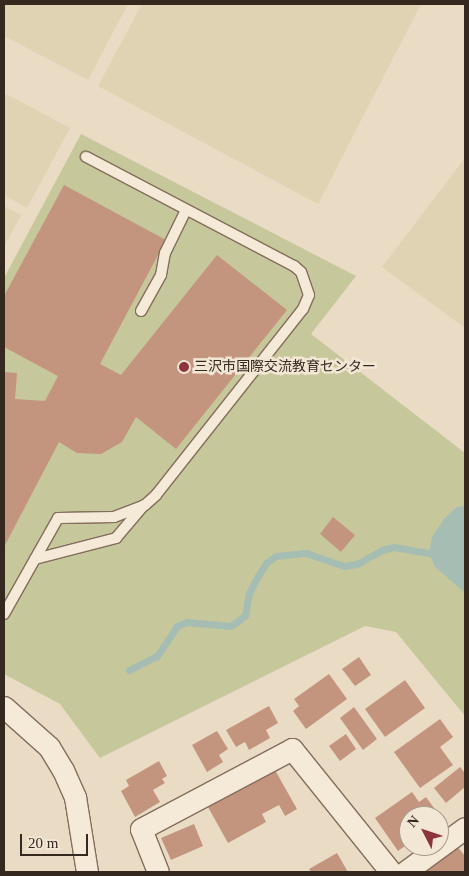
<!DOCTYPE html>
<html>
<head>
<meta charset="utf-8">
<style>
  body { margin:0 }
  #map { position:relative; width:469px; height:876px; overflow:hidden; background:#eadbc5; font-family:"Times New Roman","Noto Sans JP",serif }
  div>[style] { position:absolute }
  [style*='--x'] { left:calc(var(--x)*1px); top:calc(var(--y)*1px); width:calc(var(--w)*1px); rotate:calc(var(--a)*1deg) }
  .farmland>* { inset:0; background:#dfd3b3 }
  .green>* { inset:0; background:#c6c79a }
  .water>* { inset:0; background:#a6bdb4 }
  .stream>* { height:7px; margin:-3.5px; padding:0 3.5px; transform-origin:3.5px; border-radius:3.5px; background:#a6bdb4 }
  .building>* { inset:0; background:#c4957e }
  .roads { filter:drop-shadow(1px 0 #836d5d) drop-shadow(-1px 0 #836d5d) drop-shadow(0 1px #836d5d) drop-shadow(0 -1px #836d5d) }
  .service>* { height:10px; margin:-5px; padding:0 5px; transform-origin:5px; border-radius:5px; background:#f5ead7 }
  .minor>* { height:21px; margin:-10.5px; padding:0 10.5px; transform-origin:10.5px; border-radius:10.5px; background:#f5ead7 }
  .dots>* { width:14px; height:14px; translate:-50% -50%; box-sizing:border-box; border:2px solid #f2e6d4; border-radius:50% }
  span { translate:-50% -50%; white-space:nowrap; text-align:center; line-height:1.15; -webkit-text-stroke:5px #f2e6d4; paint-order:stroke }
  .poi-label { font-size:14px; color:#34281f }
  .left { translate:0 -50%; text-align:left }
  .frame { position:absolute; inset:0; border:5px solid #34281f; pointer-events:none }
  .north { position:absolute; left:399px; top:806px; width:50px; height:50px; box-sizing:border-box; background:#f2e6d4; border:1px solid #a69a8c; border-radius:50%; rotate:311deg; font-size:14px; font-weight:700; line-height:20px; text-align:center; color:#34281f }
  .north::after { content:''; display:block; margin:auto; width:18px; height:22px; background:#8c333c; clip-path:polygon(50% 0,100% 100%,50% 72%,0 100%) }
  .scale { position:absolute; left:20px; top:834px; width:68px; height:22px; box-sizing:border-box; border:2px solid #34281f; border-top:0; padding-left:6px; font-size:15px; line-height:18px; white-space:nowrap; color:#34281f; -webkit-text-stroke:4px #f2e6d4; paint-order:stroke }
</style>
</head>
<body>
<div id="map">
  <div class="farmland">
    <i style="clip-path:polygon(4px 4px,128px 4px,88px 80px,4px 36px)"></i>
    <i style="clip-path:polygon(142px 4px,421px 4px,318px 204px,98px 86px)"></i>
    <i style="clip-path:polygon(4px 93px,70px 128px,27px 208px,4px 195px)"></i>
    <i style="clip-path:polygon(465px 158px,465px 328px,382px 267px)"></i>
    <i style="clip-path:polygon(4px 206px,21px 215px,4px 247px)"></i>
  </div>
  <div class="green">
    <i style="clip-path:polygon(81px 134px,356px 276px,311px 334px,465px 453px,465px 716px,396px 632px,365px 626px,100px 758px,60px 704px,4px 674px,4px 278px)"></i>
  </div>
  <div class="water">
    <i style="clip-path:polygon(465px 506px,465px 593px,435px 567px,429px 553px,432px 537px,444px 519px,457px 507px)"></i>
  </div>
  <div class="stream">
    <i style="--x:129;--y:670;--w:31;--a:-27"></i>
    <i style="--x:157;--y:656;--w:36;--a:-56"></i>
    <i style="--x:177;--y:626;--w:11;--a:-22"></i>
    <i style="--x:187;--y:622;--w:43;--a:5.3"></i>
    <i style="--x:230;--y:626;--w:8;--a:-30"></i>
    <i style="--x:237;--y:622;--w:11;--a:-41"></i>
    <i style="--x:245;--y:615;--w:22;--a:-80"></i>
    <i style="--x:249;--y:593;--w:19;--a:-62"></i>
    <i style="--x:258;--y:576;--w:15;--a:-58"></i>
    <i style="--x:266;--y:563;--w:12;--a:-35"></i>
    <i style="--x:276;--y:556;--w:30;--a:-6"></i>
    <i style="--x:306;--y:553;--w:40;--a:18.9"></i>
    <i style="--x:344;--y:566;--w:13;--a:-9"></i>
    <i style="--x:357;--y:564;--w:29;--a:-29"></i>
    <i style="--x:382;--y:550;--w:12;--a:-14"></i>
    <i style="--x:394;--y:547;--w:36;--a:10"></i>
  </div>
  <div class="building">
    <i style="clip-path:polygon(64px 185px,166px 240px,100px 364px,121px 375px,217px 255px,287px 310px,176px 449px,136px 417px,122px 442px,101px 454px,77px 453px,59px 442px,4px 547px,4px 372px,17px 373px,15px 399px,45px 401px,58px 376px,4px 347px,4px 296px)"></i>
    <i style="clip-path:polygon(333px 517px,355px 535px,341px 552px,320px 534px)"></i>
    <i style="clip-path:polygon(359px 657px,371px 675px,355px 686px,342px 669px)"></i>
    <i style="clip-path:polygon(329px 674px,347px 699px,306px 729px,293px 711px,299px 706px,294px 699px)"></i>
    <i style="clip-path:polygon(405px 680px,425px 708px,385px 737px,365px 709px)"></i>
    <i style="clip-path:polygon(269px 706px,278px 723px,266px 730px,270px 738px,249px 750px,245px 742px,236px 747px,226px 730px)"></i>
    <i style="clip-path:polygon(354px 707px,377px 739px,363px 750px,340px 718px)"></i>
    <i style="clip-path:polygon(440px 719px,453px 737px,440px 747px,453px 765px,420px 788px,394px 752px)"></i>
    <i style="clip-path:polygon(217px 731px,228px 749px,219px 755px,223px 762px,207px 772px,192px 745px)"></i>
    <i style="clip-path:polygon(346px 734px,356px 749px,340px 761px,329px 746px)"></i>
    <i style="clip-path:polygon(159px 761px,167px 776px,162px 779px,165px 783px,153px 790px,160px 802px,135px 817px,121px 791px,129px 786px,126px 780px)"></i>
    <i style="clip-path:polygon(460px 767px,465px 773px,465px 787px,446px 803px,434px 788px)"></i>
    <i style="clip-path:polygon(275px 770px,297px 809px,285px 816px,279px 805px,262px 814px,266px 822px,228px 843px,208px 807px)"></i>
    <i style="clip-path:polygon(412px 792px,419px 802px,426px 797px,437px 812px,431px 816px,409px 816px,409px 843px,398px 851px,375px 818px)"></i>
    <i style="clip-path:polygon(194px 824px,203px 846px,171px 860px,161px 838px)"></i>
    <i style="clip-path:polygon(457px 846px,465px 856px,465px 872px,425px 872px)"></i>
    <i style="clip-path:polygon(337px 853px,348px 872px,311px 872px,309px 869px)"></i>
  </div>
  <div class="roads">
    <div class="service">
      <i style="--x:141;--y:311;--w:41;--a:-60.9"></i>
      <i style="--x:161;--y:275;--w:22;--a:-80"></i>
      <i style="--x:165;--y:253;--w:48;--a:-64"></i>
      <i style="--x:35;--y:559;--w:84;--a:-14.5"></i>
      <i style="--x:116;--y:538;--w:43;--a:-49.7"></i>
      <i style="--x:4;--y:614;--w:110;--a:-60.6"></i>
      <i style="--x:58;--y:518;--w:56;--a:-1"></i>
      <i style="--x:114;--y:517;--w:33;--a:-21"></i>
      <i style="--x:145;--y:505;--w:15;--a:-42"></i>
      <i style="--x:156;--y:495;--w:237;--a:-51.7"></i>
      <i style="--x:303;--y:309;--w:15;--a:-67"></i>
      <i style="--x:309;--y:295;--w:24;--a:-109"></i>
      <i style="--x:301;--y:272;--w:9;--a:-139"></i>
      <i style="--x:294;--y:266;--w:235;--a:-152.3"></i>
    </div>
    <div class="minor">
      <i style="--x:4;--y:707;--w:60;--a:41.6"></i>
      <i style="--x:49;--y:747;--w:27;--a:59"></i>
      <i style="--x:63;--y:770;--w:30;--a:66"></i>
      <i style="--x:75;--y:797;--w:76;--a:80.9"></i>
      <i style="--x:158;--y:872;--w:46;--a:-111.6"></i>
      <i style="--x:141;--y:829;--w:171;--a:-27.9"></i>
      <i style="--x:292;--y:749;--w:158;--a:51.2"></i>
      <i style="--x:405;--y:872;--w:74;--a:-36.3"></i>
    </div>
  </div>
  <div class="dots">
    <i style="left:184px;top:367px;background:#8c333c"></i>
  </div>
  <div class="poi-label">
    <span class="left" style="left:194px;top:367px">三沢市国際交流教育センター</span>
  </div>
  <div class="frame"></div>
  <div class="north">N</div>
  <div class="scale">20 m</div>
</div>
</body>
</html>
